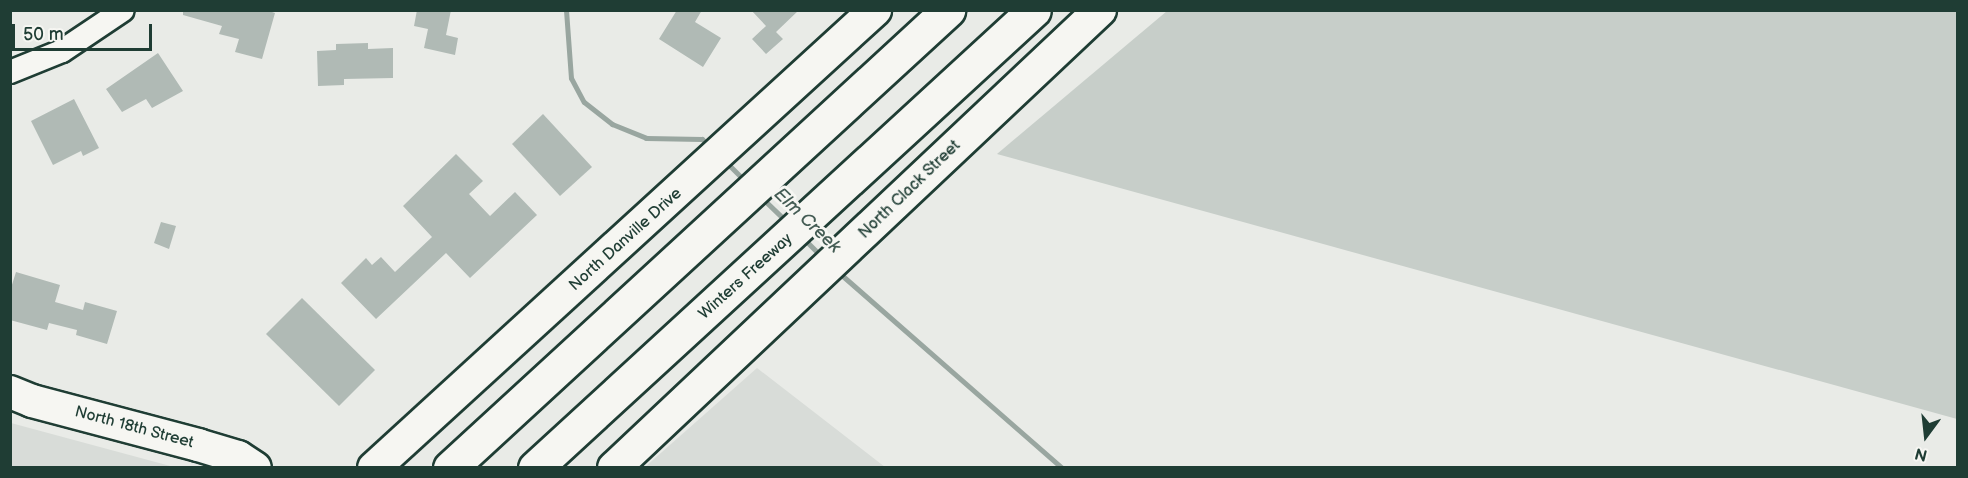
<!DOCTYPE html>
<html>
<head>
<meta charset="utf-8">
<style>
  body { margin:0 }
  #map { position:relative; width:1968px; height:478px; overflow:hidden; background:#e9ebe7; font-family:"Balsamiq Sans",sans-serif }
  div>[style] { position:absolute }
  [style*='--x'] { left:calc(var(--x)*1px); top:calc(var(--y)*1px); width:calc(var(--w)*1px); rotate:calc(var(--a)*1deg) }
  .built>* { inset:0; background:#d8dcd8 }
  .green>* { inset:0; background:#c7cec9 }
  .stream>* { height:5px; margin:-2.5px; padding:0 2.5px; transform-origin:2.5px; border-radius:2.5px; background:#99a6a0 }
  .building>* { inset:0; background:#b0bab5 }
  .roads { filter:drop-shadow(2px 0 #1f3d34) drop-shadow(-2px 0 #1f3d34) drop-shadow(0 2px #1f3d34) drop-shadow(0 -2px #1f3d34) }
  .street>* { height:22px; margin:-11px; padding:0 11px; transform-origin:11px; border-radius:11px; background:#f6f6f2 }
  .secondary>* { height:32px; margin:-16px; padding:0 16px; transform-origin:16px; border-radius:16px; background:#f6f6f2 }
  .highway>* { height:33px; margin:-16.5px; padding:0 16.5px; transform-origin:16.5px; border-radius:16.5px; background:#f6f6f2 }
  span { translate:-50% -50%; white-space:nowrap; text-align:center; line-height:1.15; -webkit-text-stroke:6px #f6f6f2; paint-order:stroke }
  .street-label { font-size:16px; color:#1f3d34 }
  .water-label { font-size:18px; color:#445c54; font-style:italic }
  .frame { position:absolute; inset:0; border:12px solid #1f3d34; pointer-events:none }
  .north { position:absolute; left:1896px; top:406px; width:60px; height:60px; -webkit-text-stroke:4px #f6f6f2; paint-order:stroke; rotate:195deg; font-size:16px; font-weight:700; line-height:24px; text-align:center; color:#1f3d34 }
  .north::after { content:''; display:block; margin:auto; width:21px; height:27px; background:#1f3d34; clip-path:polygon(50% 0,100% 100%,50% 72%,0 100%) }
  .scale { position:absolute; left:12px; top:24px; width:140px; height:27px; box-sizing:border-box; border:3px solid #1f3d34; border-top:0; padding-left:8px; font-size:18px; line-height:21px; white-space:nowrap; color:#1f3d34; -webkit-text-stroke:4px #f6f6f2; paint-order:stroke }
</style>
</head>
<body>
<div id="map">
  <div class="built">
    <i style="clip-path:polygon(757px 368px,885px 467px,645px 467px)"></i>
    <i style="clip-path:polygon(10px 423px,11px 423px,174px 467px,11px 467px)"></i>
  </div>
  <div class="green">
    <i style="clip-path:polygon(1167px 11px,1957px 11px,1957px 419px,997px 154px)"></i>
  </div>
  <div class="stream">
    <i style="--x:566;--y:10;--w:68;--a:85.8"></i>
    <i style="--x:571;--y:78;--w:27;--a:62"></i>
    <i style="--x:584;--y:102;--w:36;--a:38"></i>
    <i style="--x:612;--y:124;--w:37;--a:22"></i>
    <i style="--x:646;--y:138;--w:56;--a:1"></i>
    <i style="--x:702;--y:139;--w:11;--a:45"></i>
    <i style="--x:724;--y:160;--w:30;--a:45"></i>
    <i style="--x:760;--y:196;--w:39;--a:44"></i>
    <i style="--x:803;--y:238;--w:27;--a:45"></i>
    <i style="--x:837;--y:271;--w:299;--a:41.2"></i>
  </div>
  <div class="building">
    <i style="clip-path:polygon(183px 10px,266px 10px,275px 13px,262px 59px,235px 52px,239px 39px,219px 34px,222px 26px,183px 15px)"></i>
    <i style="clip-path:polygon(417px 10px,451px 10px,446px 35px,458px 38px,455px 55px,424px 48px,428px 29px,414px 26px)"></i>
    <i style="clip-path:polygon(677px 10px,702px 10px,695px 22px,721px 38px,703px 67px,659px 39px)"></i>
    <i style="clip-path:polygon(751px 10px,799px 10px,776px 32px,783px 39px,766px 54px,752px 39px,766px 26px)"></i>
    <i style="clip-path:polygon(368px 43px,368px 49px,393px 48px,393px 78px,344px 79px,344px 85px,318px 86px,317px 51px,336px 50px,336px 44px)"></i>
    <i style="clip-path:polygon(158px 53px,183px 91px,152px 108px,146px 99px,122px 112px,106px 89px)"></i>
    <i style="clip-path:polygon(74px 99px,99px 148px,83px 156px,81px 151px,53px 165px,31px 121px)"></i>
    <i style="clip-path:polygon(543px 114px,592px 167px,560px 196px,512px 144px)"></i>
    <i style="clip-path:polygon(456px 154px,483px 181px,469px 194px,490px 216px,515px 192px,537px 215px,470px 278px,446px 253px,376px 319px,341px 283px,366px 258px,372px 265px,381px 257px,395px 272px,432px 237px,403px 206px)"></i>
    <i style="clip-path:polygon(161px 222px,176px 226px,169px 249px,154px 243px)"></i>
    <i style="clip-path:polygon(16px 272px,60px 285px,55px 302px,83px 310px,85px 302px,117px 311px,107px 344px,76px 335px,77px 330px,49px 323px,47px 330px,10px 320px,10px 291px)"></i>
    <i style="clip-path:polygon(302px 298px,375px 370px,339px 406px,266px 334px)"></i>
  </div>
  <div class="roads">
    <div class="street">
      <i style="--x:10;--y:72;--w:56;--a:-22"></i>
      <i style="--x:62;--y:51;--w:73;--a:-33.9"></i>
    </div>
    <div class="secondary">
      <i style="--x:10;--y:392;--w:24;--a:22"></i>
      <i style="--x:32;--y:401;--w:172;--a:14.8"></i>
      <i style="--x:198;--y:445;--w:42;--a:16.7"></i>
      <i style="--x:238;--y:457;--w:20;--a:33"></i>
      <i style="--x:374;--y:468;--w:679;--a:-42.43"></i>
      <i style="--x:614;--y:468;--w:668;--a:-43.3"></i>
    </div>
    <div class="highway">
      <i style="--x:450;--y:468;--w:677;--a:-42.6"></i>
      <i style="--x:535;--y:468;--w:677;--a:-42.55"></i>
    </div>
  </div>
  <div class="street-label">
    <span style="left:910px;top:190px;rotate:-44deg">North Clack Street</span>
    <span style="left:626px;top:240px;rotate:-42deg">North Danville Drive</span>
    <span style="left:746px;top:277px;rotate:-42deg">Winters Freeway</span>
    <span style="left:134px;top:428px;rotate:15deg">North 18th Street</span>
  </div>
  <div class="water-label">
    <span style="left:807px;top:221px;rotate:44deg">Elm Creek</span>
  </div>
  <div class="frame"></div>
  <div class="north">N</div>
  <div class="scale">50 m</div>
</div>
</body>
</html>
